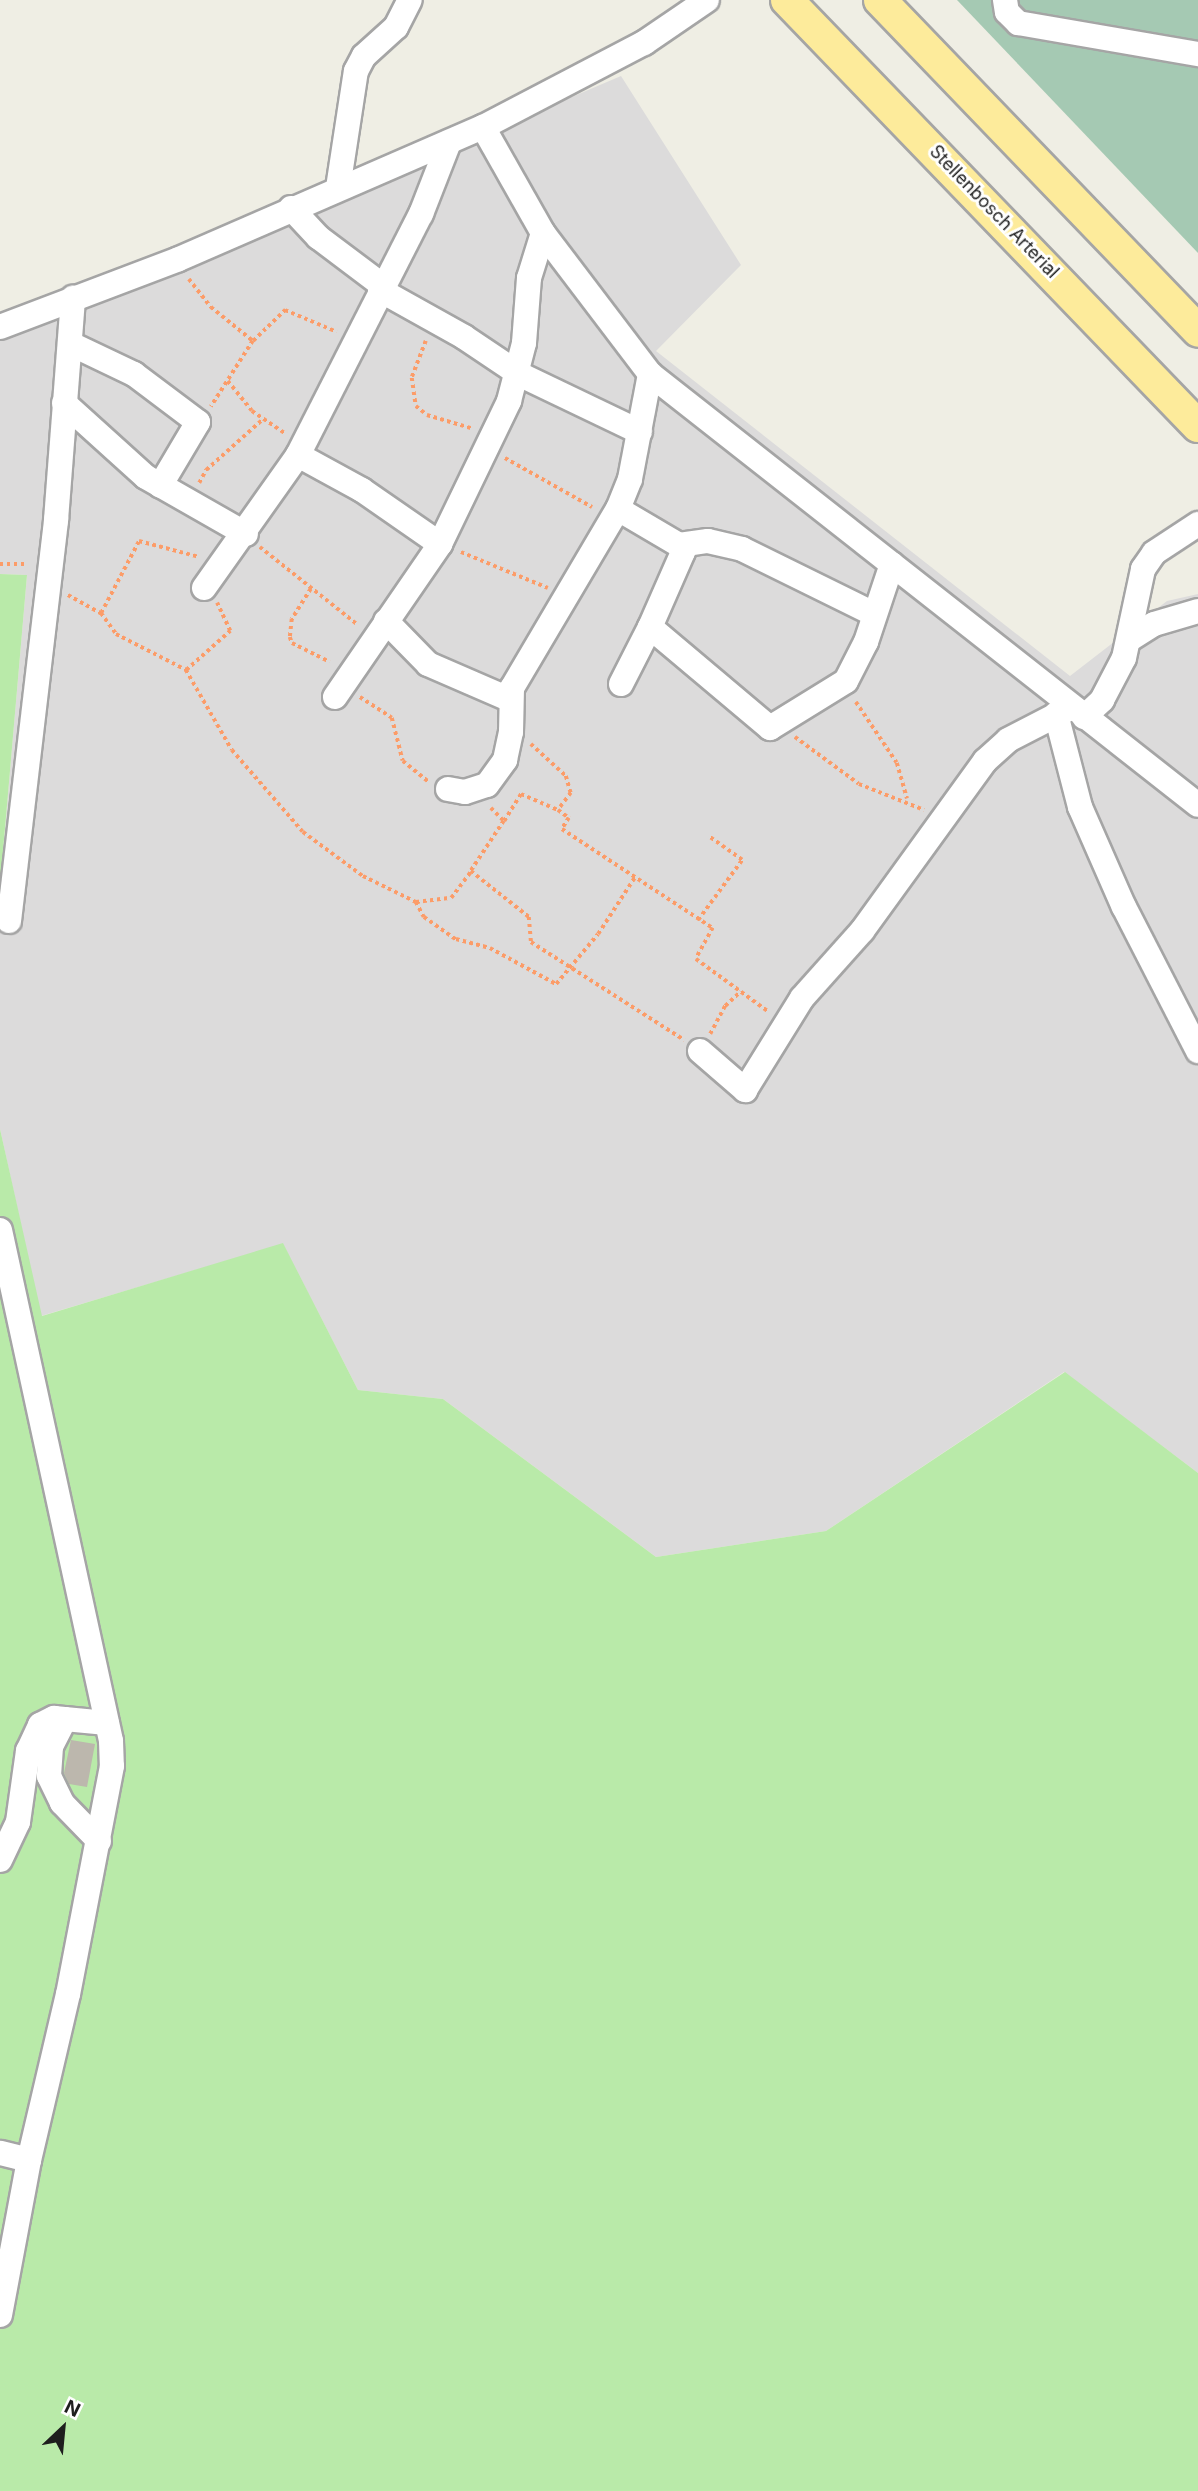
<!DOCTYPE html>
<html>
<head>
<meta charset="utf-8">
<style>
  body { margin:0 }
  #map { position:relative; width:1198px; height:2491px; overflow:hidden; background:#efeee4; font-family:Inter,sans-serif }
  div>[style] { position:absolute }
  [style*='--x'] { left:calc(var(--x)*1px); top:calc(var(--y)*1px); width:calc(var(--w)*1px); rotate:calc(var(--a)*1deg) }
  .residential>* { inset:0; background:#dcdbdb }
  .grass>* { inset:0; background:#b9eaa9 }
  .cemetery>* { inset:0; background:#a5c9b3 }
  .building>* { inset:0; background:#bcb7ad }
  .path>* { height:3.5px; margin-top:-1.75px; transform-origin:0; background:repeating-linear-gradient(90deg,#fc9c68 0 3.5px,transparent 0 7px) }
  .roads { filter:drop-shadow(2px 0 #a5a5a5) drop-shadow(-2px 0 #a5a5a5) drop-shadow(0 2px #a5a5a5) drop-shadow(0 -2px #a5a5a5) }
  .minor>* { height:24px; margin:-12px; padding:0 12px; transform-origin:12px; border-radius:12px; background:#fff }
  .major>* { height:32px; margin:-16px; padding:0 16px; transform-origin:16px; border-radius:16px; background:#fdeb9b }
  span { translate:-50% -50%; white-space:nowrap; text-align:center; line-height:1.15; -webkit-text-stroke:6px #fff; paint-order:stroke }
  .street-label { font-size:18px; color:#1e1e1e }
  .north { position:absolute; left:28px; top:2393px; width:70px; height:70px; -webkit-text-stroke:5px #fff; paint-order:stroke; rotate:26deg; font-size:19px; font-weight:700; line-height:28px; text-align:center; color:#1e1e1e }
  .north::after { content:''; display:block; margin:auto; width:24px; height:32px; background:#1e1e1e; clip-path:polygon(50% 0,100% 100%,50% 72%,0 100%) }
</style>
</head>
<body>
<div id="map">
  <div class="residential">
    <i style="clip-path:polygon(621px 76px,741px 265px,656px 351px,1070px 676px,1167px 601px,1198px 594px,1198px 1473px,1064px 1372px,826px 1531px,656px 1557px,443px 1399px,358px 1390px,283px 1244px,41px 1316px,0 1129px,0 886px,27px 575px,0 574px,0 341px)"></i>
  </div>
  <div class="grass">
    <i style="clip-path:polygon(0 574px,27px 575px,0 886px)"></i>
    <i style="clip-path:polygon(0 1129px,42px 1316px,283px 1243px,358px 1390px,443px 1399px,656px 1557px,826px 1531px,1065px 1372px,1198px 1473px,1198px 2491px,0 2491px)"></i>
  </div>
  <div class="cemetery">
    <i style="clip-path:polygon(957px 0,1198px 0,1198px 253px)"></i>
  </div>
  <div class="building">
    <i style="clip-path:polygon(71px 1740px,95px 1744px,87px 1787px,69px 1784px,64px 1773px)"></i>
  </div>
  <div class="path">
    <i style="--x:189;--y:279;--w:36;--a:52"></i>
    <i style="--x:211;--y:307;--w:54;--a:39"></i>
    <i style="--x:253;--y:341;--w:78;--a:122.5"></i>
    <i style="--x:253;--y:341;--w:45;--a:-44.1"></i>
    <i style="--x:285;--y:310;--w:56;--a:22.9"></i>
    <i style="--x:426;--y:341;--w:40;--a:111"></i>
    <i style="--x:412;--y:378;--w:28;--a:82"></i>
    <i style="--x:416;--y:406;--w:14;--a:39"></i>
    <i style="--x:427;--y:415;--w:46;--a:16.5"></i>
    <i style="--x:228;--y:381;--w:38;--a:51"></i>
    <i style="--x:252;--y:411;--w:40;--a:34"></i>
    <i style="--x:505;--y:458;--w:100;--a:29.4"></i>
    <i style="--x:199;--y:483;--w:15;--a:-62"></i>
    <i style="--x:206;--y:470;--w:75;--a:-41.8"></i>
    <i style="--x:260;--y:547;--w:125;--a:38.5"></i>
    <i style="--x:461;--y:552;--w:94;--a:22.5"></i>
    <i style="--x:0;--y:564;--w:27;--a:0"></i>
    <i style="--x:311;--y:589;--w:36;--a:122"></i>
    <i style="--x:292;--y:619;--w:18;--a:96"></i>
    <i style="--x:290;--y:637;--w:6;--a:72"></i>
    <i style="--x:292;--y:643;--w:42;--a:26.6"></i>
    <i style="--x:68;--y:595;--w:38;--a:29"></i>
    <i style="--x:101;--y:613;--w:81;--a:-62.2"></i>
    <i style="--x:139;--y:541;--w:62;--a:14.9"></i>
    <i style="--x:101;--y:613;--w:26;--a:54"></i>
    <i style="--x:116;--y:634;--w:79;--a:27.2"></i>
    <i style="--x:186;--y:670;--w:59;--a:-41.6"></i>
    <i style="--x:230;--y:631;--w:31;--a:-115"></i>
    <i style="--x:186;--y:670;--w:92;--a:60.1"></i>
    <i style="--x:232;--y:750;--w:108;--a:49.1"></i>
    <i style="--x:303;--y:832;--w:74;--a:36.3"></i>
    <i style="--x:363;--y:876;--w:59;--a:26.1"></i>
    <i style="--x:416;--y:902;--w:35;--a:-7"></i>
    <i style="--x:451;--y:898;--w:34;--a:-53"></i>
    <i style="--x:360;--y:697;--w:38;--a:33"></i>
    <i style="--x:392;--y:718;--w:44;--a:75.7"></i>
    <i style="--x:403;--y:761;--w:32;--a:39"></i>
    <i style="--x:856;--y:702;--w:73;--a:56.1"></i>
    <i style="--x:897;--y:763;--w:37;--a:74"></i>
    <i style="--x:795;--y:737;--w:79;--a:36.3"></i>
    <i style="--x:859;--y:784;--w:70;--a:21.8"></i>
    <i style="--x:531;--y:744;--w:47;--a:42.4"></i>
    <i style="--x:566;--y:776;--w:18;--a:74"></i>
    <i style="--x:571;--y:793;--w:21;--a:127"></i>
    <i style="--x:558;--y:810;--w:14;--a:36"></i>
    <i style="--x:569;--y:818;--w:13;--a:122"></i>
    <i style="--x:562;--y:829;--w:181;--a:33.3"></i>
    <i style="--x:713;--y:928;--w:35;--a:119"></i>
    <i style="--x:696;--y:959;--w:90;--a:36"></i>
    <i style="--x:491;--y:808;--w:18;--a:45"></i>
    <i style="--x:504;--y:821;--w:60;--a:123.4"></i>
    <i style="--x:471;--y:871;--w:74;--a:38.4"></i>
    <i style="--x:529;--y:917;--w:25;--a:85"></i>
    <i style="--x:531;--y:942;--w:182;--a:32.6"></i>
    <i style="--x:504;--y:821;--w:32;--a:-58"></i>
    <i style="--x:521;--y:794;--w:40;--a:23.4"></i>
    <i style="--x:416;--y:902;--w:17;--a:62"></i>
    <i style="--x:424;--y:917;--w:39;--a:35"></i>
    <i style="--x:456;--y:939;--w:35;--a:15"></i>
    <i style="--x:490;--y:948;--w:75;--a:28.6"></i>
    <i style="--x:556;--y:984;--w:65;--a:-50"></i>
    <i style="--x:598;--y:934;--w:68;--a:-57"></i>
    <i style="--x:698;--y:920;--w:74;--a:-53.7"></i>
    <i style="--x:742;--y:860;--w:39;--a:-145"></i>
    <i style="--x:710;--y:1034;--w:32;--a:-62"></i>
    <i style="--x:725;--y:1006;--w:21;--a:-43"></i>
  </div>
  <div class="roads">
    <div class="minor">
      <i style="--x:1005;--y:0;--w:12;--a:81"></i>
      <i style="--x:1007;--y:12;--w:16;--a:45"></i>
      <i style="--x:1018;--y:23;--w:183;--a:9.8"></i>
      <i style="--x:483;--y:127;--w:122;--a:60.5"></i>
      <i style="--x:543;--y:233;--w:177;--a:52.8"></i>
      <i style="--x:650;--y:374;--w:697;--a:38.18"></i>
      <i style="--x:338;--y:188;--w:118;--a:-81.3"></i>
      <i style="--x:356;--y:71;--w:17;--a:-62"></i>
      <i style="--x:364;--y:56;--w:43;--a:-42.2"></i>
      <i style="--x:396;--y:27;--w:30;--a:-63"></i>
      <i style="--x:291;--y:208;--w:40;--a:47"></i>
      <i style="--x:318;--y:237;--w:80;--a:36.9"></i>
      <i style="--x:380;--y:290;--w:96;--a:29.2"></i>
      <i style="--x:464;--y:337;--w:66;--a:33.9"></i>
      <i style="--x:519;--y:374;--w:134;--a:25.6"></i>
      <i style="--x:0;--y:327;--w:191;--a:-20.8"></i>
      <i style="--x:179;--y:259;--w:331;--a:-23.5"></i>
      <i style="--x:483;--y:127;--w:182;--a:-27.6"></i>
      <i style="--x:644;--y:43;--w:76;--a:-34.3"></i>
      <i style="--x:71;--y:344;--w:70;--a:25.5"></i>
      <i style="--x:134;--y:374;--w:80;--a:36.9"></i>
      <i style="--x:198;--y:422;--w:74;--a:120.7"></i>
      <i style="--x:64;--y:403;--w:110;--a:42.1"></i>
      <i style="--x:146;--y:477;--w:115;--a:29.7"></i>
      <i style="--x:298;--y:455;--w:73;--a:28.7"></i>
      <i style="--x:362;--y:490;--w:95;--a:34.7"></i>
      <i style="--x:618;--y:509;--w:71;--a:30.5"></i>
      <i style="--x:679;--y:545;--w:8;--a:60"></i>
      <i style="--x:683;--y:552;--w:82;--a:113.7"></i>
      <i style="--x:650;--y:627;--w:157;--a:40.1"></i>
      <i style="--x:770;--y:728;--w:89;--a:-31.7"></i>
      <i style="--x:846;--y:681;--w:44;--a:-62.9"></i>
      <i style="--x:866;--y:642;--w:82;--a:-71.6"></i>
      <i style="--x:679;--y:545;--w:29;--a:-8"></i>
      <i style="--x:708;--y:541;--w:35;--a:13"></i>
      <i style="--x:742;--y:549;--w:147;--a:26.2"></i>
      <i style="--x:204;--y:588;--w:163;--a:-54.7"></i>
      <i style="--x:298;--y:455;--w:271;--a:-63"></i>
      <i style="--x:421;--y:214;--w:77;--a:-68.7"></i>
      <i style="--x:386;--y:621;--w:60;--a:45.7"></i>
      <i style="--x:428;--y:664;--w:88;--a:23.4"></i>
      <i style="--x:1130;--y:639;--w:28;--a:-32"></i>
      <i style="--x:1154;--y:624;--w:46;--a:-16.5"></i>
      <i style="--x:621;--y:684;--w:64;--a:-63"></i>
      <i style="--x:335;--y:697;--w:186;--a:-55.5"></i>
      <i style="--x:440;--y:544;--w:159;--a:-64.2"></i>
      <i style="--x:509;--y:401;--w:60;--a:-75.5"></i>
      <i style="--x:524;--y:343;--w:65;--a:-85.6"></i>
      <i style="--x:529;--y:278;--w:47;--a:-72.7"></i>
      <i style="--x:1056;--y:714;--w:96;--a:75.5"></i>
      <i style="--x:1080;--y:807;--w:109;--a:66.3"></i>
      <i style="--x:1124;--y:907;--w:162;--a:62.8"></i>
      <i style="--x:1084;--y:717;--w:25;--a:-43"></i>
      <i style="--x:1102;--y:700;--w:47;--a:-62.4"></i>
      <i style="--x:1124;--y:658;--w:91;--a:-77.9"></i>
      <i style="--x:1143;--y:569;--w:19;--a:-55"></i>
      <i style="--x:1154;--y:553;--w:53;--a:-33.4"></i>
      <i style="--x:448;--y:789;--w:17;--a:10"></i>
      <i style="--x:465;--y:792;--w:23;--a:-18"></i>
      <i style="--x:487;--y:785;--w:31;--a:-54"></i>
      <i style="--x:505;--y:760;--w:29;--a:-78"></i>
      <i style="--x:511;--y:732;--w:44;--a:-88.7"></i>
      <i style="--x:512;--y:688;--w:208;--a:-59.4"></i>
      <i style="--x:618;--y:509;--w:32;--a:-68"></i>
      <i style="--x:630;--y:479;--w:107;--a:-79.2"></i>
      <i style="--x:9;--y:921;--w:404;--a:-83.3"></i>
      <i style="--x:56;--y:520;--w:223;--a:-85.6"></i>
      <i style="--x:700;--y:1051;--w:60;--a:40.9"></i>
      <i style="--x:745;--y:1090;--w:108;--a:-58.2"></i>
      <i style="--x:802;--y:998;--w:90;--a:-48.2"></i>
      <i style="--x:862;--y:931;--w:210;--a:-54.1"></i>
      <i style="--x:985;--y:761;--w:31;--a:-42"></i>
      <i style="--x:1008;--y:740;--w:72;--a:-27.3"></i>
      <i style="--x:0;--y:1230;--w:523;--a:77.74"></i>
      <i style="--x:111;--y:1741;--w:25;--a:88"></i>
      <i style="--x:112;--y:1766;--w:232;--a:100.9"></i>
      <i style="--x:68;--y:1994;--w:171;--a:103.2"></i>
      <i style="--x:29;--y:2160;--w:30;--a:-166"></i>
      <i style="--x:65;--y:1719;--w:31;--a:117"></i>
      <i style="--x:51;--y:1747;--w:29;--a:94"></i>
      <i style="--x:49;--y:1776;--w:30;--a:64"></i>
      <i style="--x:62;--y:1803;--w:53;--a:45.8"></i>
      <i style="--x:0;--y:1860;--w:42;--a:-64.7"></i>
      <i style="--x:18;--y:1822;--w:72;--a:-82"></i>
      <i style="--x:28;--y:1751;--w:29;--a:-65"></i>
      <i style="--x:40;--y:1725;--w:16;--a:-27"></i>
      <i style="--x:54;--y:1718;--w:53;--a:5.4"></i>
      <i style="--x:0;--y:2315;--w:158;--a:-79.4"></i>
    </div>
    <div class="major">
      <i style="--x:787;--y:0;--w:592;--a:46.03"></i>
      <i style="--x:880;--y:0;--w:459;--a:46.1"></i>
    </div>
  </div>
  <div class="street-label">
    <span style="left:994px;top:212px;rotate:46deg">Stellenbosch Arterial</span>
  </div>
  <div class="north">N</div>
</div>
</body>
</html>
